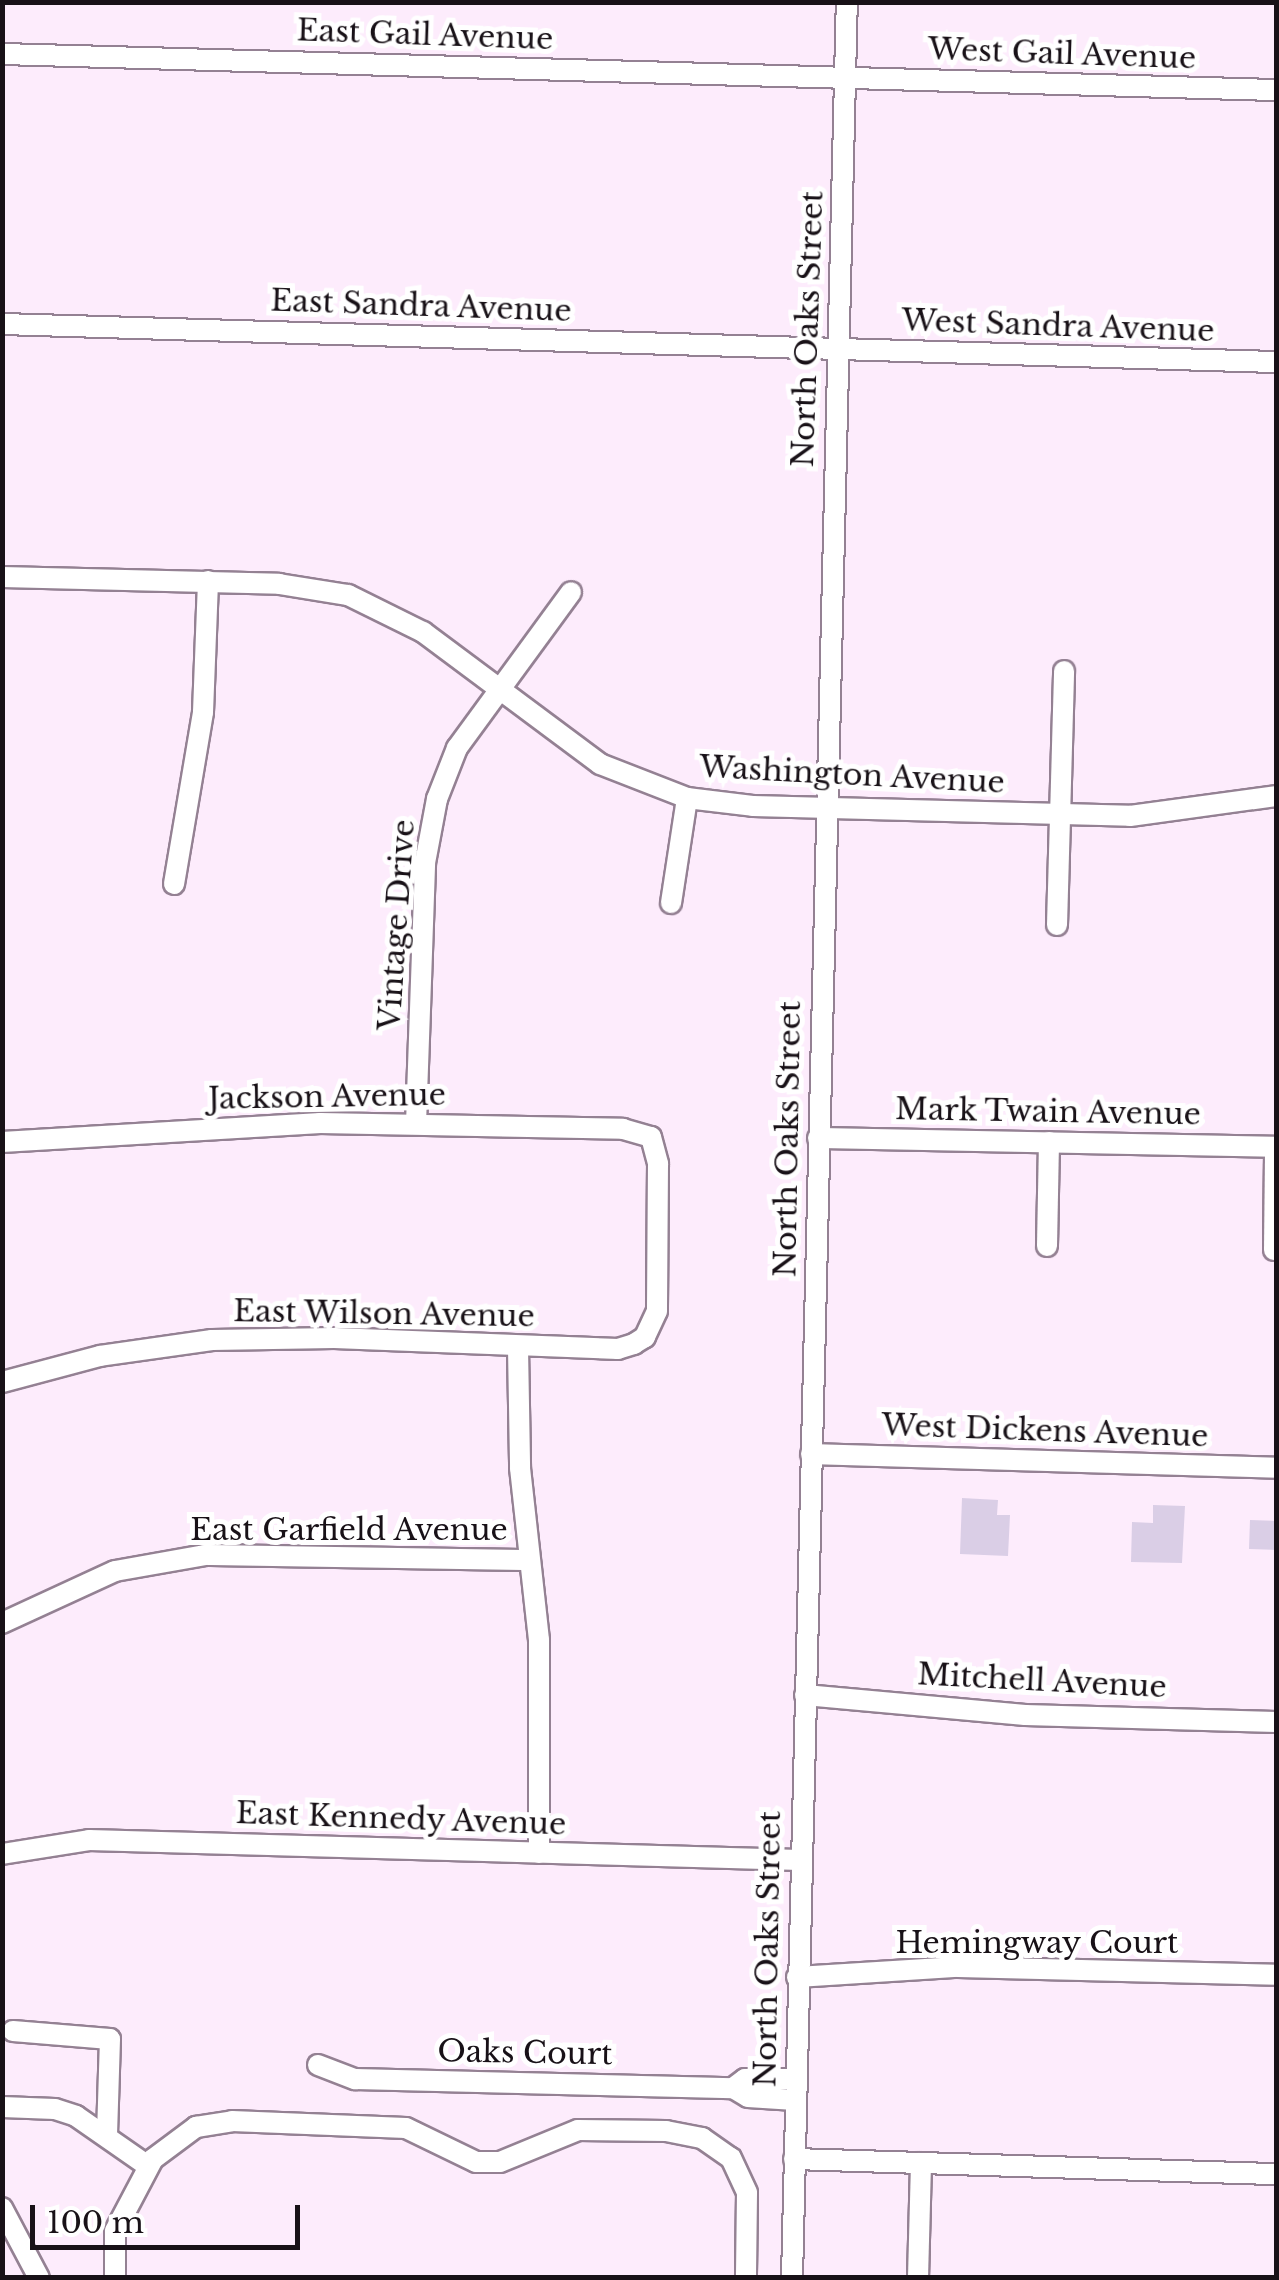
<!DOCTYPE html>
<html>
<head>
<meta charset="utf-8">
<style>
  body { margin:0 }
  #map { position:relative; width:1279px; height:2280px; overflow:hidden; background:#fdecfc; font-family:"Libre Baskerville",serif }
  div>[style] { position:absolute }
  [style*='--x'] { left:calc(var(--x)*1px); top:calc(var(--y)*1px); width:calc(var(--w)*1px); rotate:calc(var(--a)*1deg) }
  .building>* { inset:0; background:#dacee6 }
  .roads { filter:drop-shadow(2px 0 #948193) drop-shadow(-2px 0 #948193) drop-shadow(0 2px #948193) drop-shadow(0 -2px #948193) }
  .minor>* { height:20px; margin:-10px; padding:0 10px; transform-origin:10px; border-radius:10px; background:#fff }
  span { translate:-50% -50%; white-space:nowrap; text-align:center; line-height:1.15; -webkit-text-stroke:10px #fff; paint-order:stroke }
  .street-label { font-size:30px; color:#181117 }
  .frame { position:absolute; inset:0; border:5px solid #181117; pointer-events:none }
  .scale { position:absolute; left:30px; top:2205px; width:270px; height:45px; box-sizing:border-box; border:5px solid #181117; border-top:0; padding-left:12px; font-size:30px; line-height:35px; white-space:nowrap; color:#181117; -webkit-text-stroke:8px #fff; paint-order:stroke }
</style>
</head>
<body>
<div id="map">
  <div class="building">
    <i style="clip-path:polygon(962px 1498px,998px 1500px,997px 1515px,1010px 1515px,1008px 1556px,960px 1554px)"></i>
    <i style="clip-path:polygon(1153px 1505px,1185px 1506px,1182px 1563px,1131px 1562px,1132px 1522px,1153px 1523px)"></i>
    <i style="clip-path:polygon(1250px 1520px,1276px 1521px,1276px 1550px,1249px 1549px)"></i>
  </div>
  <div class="roads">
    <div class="minor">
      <i style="--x:2;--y:54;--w:1275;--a:1.62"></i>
      <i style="--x:2;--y:324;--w:1275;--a:1.71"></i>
      <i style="--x:2;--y:577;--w:277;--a:1.4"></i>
      <i style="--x:279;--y:584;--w:70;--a:9.1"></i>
      <i style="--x:348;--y:595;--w:84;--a:26.3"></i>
      <i style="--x:423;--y:632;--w:221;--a:36.7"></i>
      <i style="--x:600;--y:764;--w:93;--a:21.3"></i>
      <i style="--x:687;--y:798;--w:66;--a:6.9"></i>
      <i style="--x:753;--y:806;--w:377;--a:1.5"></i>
      <i style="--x:1130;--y:816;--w:147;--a:-7.8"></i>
      <i style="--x:174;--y:884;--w:174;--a:-80.4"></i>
      <i style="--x:203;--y:712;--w:131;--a:-87.8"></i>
      <i style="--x:671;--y:903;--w:106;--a:-81.3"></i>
      <i style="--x:1057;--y:925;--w:254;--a:-88.4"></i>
      <i style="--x:416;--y:1124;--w:261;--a:-88"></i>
      <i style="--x:425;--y:863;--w:65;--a:-79.4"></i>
      <i style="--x:437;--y:799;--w:55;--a:-68.6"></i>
      <i style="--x:457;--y:748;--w:193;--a:-53.8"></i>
      <i style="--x:818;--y:1138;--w:458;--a:1.1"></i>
      <i style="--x:2;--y:1142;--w:319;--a:-3.4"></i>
      <i style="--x:320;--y:1123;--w:303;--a:1.1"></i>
      <i style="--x:623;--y:1129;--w:29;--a:16"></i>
      <i style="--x:651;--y:1137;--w:28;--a:75"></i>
      <i style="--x:658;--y:1164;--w:147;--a:90.4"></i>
      <i style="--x:657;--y:1311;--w:29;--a:115"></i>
      <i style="--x:645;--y:1337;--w:13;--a:148"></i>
      <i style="--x:634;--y:1344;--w:17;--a:163"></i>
      <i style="--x:618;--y:1349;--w:284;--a:-177.8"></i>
      <i style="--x:334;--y:1338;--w:122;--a:179.1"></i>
      <i style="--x:212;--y:1340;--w:113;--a:171.9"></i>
      <i style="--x:100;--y:1356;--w:101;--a:165.1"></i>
      <i style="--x:1047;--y:1246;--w:104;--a:-88.9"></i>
      <i style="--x:1274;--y:1250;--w:103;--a:-89.4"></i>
      <i style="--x:518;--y:1348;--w:120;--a:89"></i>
      <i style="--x:520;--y:1468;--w:173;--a:83.7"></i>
      <i style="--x:539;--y:1640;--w:213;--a:90"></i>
      <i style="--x:811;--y:1454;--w:465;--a:1.7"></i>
      <i style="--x:2;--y:1623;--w:124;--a:-24.7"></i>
      <i style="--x:115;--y:1571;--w:91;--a:-10.1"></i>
      <i style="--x:205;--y:1555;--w:323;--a:0.9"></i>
      <i style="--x:805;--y:1695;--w:221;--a:5.2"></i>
      <i style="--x:1025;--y:1715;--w:251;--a:1.6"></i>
      <i style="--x:2;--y:1854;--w:88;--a:-9.1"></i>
      <i style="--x:89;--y:1840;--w:711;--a:1.61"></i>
      <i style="--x:797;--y:1977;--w:161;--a:-3.6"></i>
      <i style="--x:958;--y:1967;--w:318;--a:1.4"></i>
      <i style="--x:13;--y:2031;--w:97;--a:4.7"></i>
      <i style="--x:110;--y:2039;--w:97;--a:91.8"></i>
      <i style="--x:318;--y:2065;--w:40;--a:21"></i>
      <i style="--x:355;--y:2079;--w:378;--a:1.4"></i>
      <i style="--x:733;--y:2088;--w:17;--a:31"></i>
      <i style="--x:748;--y:2097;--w:47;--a:3.7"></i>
      <i style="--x:733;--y:2088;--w:15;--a:-37"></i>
      <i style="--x:745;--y:2079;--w:51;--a:0"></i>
      <i style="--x:2;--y:2107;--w:53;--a:2.2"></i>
      <i style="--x:55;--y:2109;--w:22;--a:18"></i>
      <i style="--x:76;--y:2116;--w:88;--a:34.8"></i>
      <i style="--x:794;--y:2159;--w:482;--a:1.8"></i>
      <i style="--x:2;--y:2208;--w:79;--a:62.1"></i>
      <i style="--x:115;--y:2278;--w:47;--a:-90"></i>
      <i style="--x:115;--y:2231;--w:81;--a:-62.2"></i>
      <i style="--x:153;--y:2159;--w:54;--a:-36.7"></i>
      <i style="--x:196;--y:2127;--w:36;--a:-9"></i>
      <i style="--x:232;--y:2121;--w:174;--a:2.3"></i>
      <i style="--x:406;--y:2128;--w:78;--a:25.9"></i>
      <i style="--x:476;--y:2162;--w:24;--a:0"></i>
      <i style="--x:500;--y:2162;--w:84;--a:-22.3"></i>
      <i style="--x:578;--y:2130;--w:88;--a:0.7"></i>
      <i style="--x:666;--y:2131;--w:37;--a:11"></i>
      <i style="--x:702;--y:2138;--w:35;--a:35"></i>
      <i style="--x:731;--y:2158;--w:38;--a:65"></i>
      <i style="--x:747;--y:2193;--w:85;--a:90.7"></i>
      <i style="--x:792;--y:2278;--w:2277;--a:-88.62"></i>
      <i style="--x:918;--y:2278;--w:115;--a:-88.5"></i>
    </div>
  </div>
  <div class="street-label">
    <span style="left:425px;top:35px;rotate:2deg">East Gail Avenue</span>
    <span style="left:1062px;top:54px;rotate:2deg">West Gail Avenue</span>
    <span style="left:421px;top:306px;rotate:2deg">East Sandra Avenue</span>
    <span style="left:1058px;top:326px;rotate:2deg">West Sandra Avenue</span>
    <span style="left:808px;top:329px;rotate:-88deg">North Oaks Street</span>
    <span style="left:852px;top:775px;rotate:3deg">Washington Avenue</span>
    <span style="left:397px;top:925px;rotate:-86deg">Vintage Drive</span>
    <span style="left:327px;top:1097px;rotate:-1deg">Jackson Avenue</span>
    <span style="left:1048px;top:1112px;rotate:1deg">Mark Twain Avenue</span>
    <span style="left:788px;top:1139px;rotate:-89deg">North Oaks Street</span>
    <span style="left:384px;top:1314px;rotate:1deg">East Wilson Avenue</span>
    <span style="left:1045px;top:1431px;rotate:2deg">West Dickens Avenue</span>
    <span style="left:349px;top:1530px">East Garfield Avenue</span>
    <span style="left:1042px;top:1681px;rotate:3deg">Mitchell Avenue</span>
    <span style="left:401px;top:1819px;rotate:2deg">East Kennedy Avenue</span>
    <span style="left:1037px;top:1943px">Hemingway Court</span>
    <span style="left:768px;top:1949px;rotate:-89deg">North Oaks Street</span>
    <span style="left:525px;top:2053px;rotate:1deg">Oaks Court</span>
  </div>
  <div class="frame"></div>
  <div class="scale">100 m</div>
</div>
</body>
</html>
